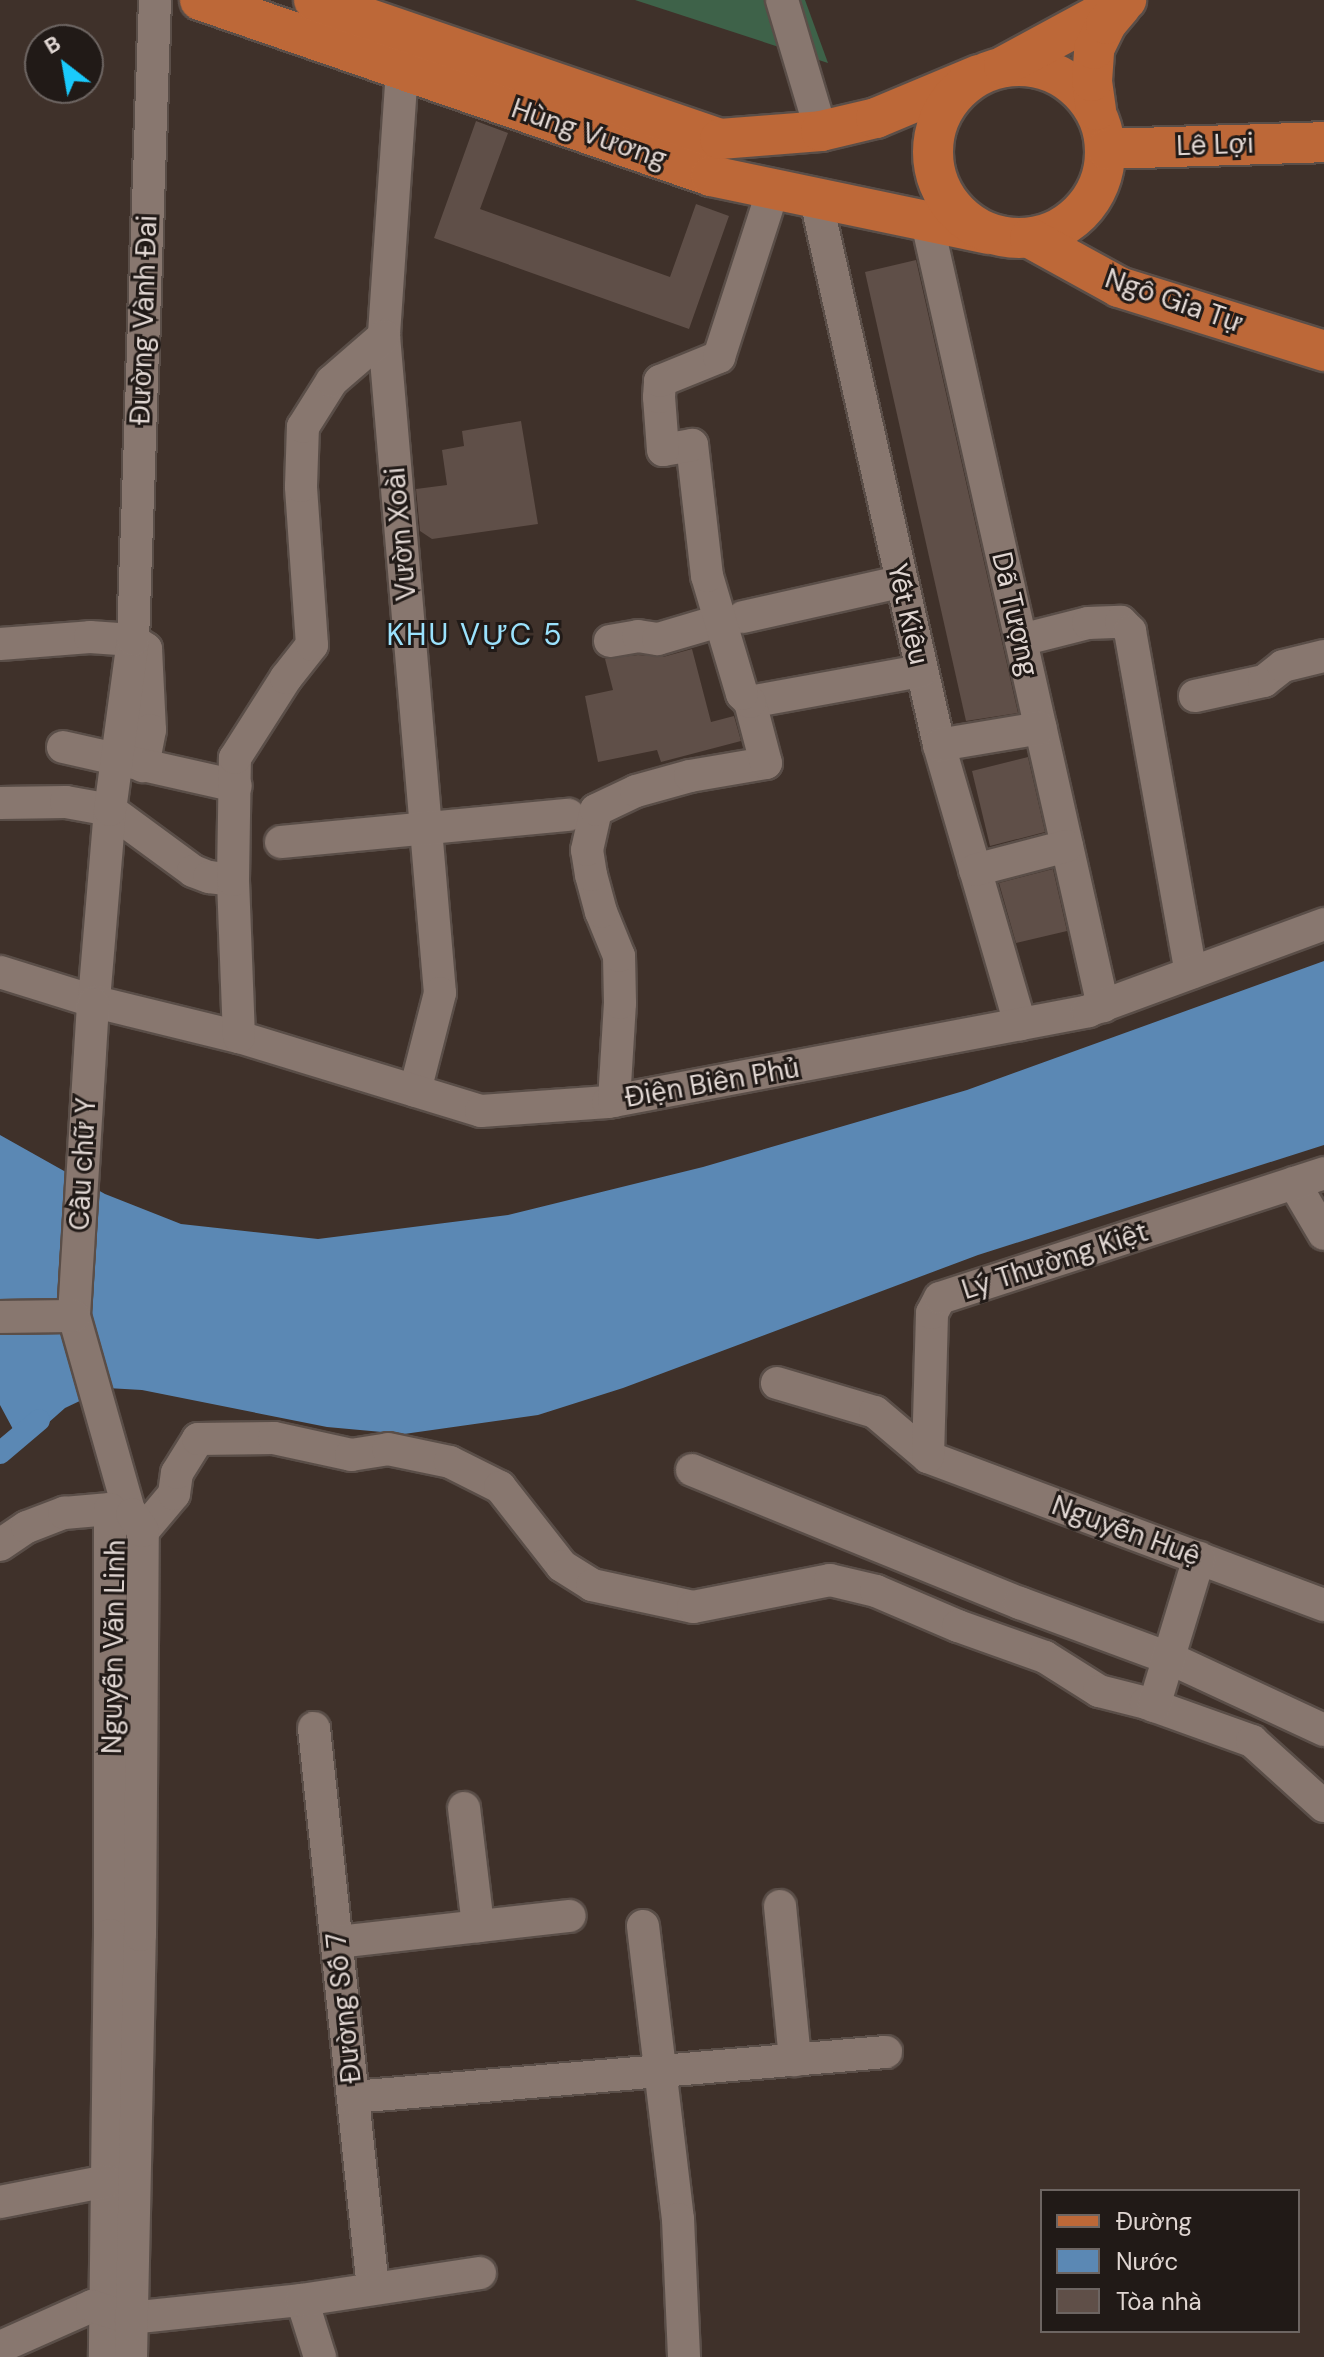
<!DOCTYPE html>
<html>
<head>
<meta charset="utf-8">
<style>
  body { margin:0 }
  #map { position:relative; width:1324px; height:2357px; overflow:hidden; background:#3f312a; font-family:"DM Sans",sans-serif }
  div>[style] { position:absolute }
  [style*='--x'] { left:calc(var(--x)*1px); top:calc(var(--y)*1px); width:calc(var(--w)*1px); rotate:calc(var(--a)*1deg) }
  .green>* { inset:0; background:#3e6249 }
  .water>* { inset:0; background:#5b88b4 }
  .canal>* { height:22px; margin:-11px; padding:0 11px; transform-origin:11px; border-radius:11px; background:#5b88b4 }
  .building>* { inset:0; background:#5f4f48 }
  .roads { filter:drop-shadow(2px 0 #5a4e48) drop-shadow(-2px 0 #5a4e48) drop-shadow(0 2px #5a4e48) drop-shadow(0 -2px #5a4e48) }
  .minor>* { height:32px; margin:-16px; padding:0 16px; transform-origin:16px; border-radius:16px; background:#88776f }
  .major>* { height:40px; margin:-20px; padding:0 20px; transform-origin:20px; border-radius:20px; background:#bd6838 }
  .major>.ring { margin:-20px; padding:0; box-sizing:content-box; background:none; border:40px solid #bd6838; border-radius:50% }
  span { translate:-50% -50%; white-space:nowrap; text-align:center; line-height:1.15; -webkit-text-stroke:6px #211a17; paint-order:stroke }
  .street-label { font-size:28px; color:#e0d6d2 }
  .neighbourhood-label { font-size:30px; color:#9be2fd; letter-spacing:2px }
  .legend { position:absolute; left:1040px; top:2189px; width:260px; height:144px; box-sizing:border-box; background:#211a17; border:2px solid #6d6562; margin:0; padding:10px 14px; list-style:none; font-size:24px; color:#e0d6d2 }
  .legend li { display:flex; align-items:center; gap:16px; height:40px }
  .legend b { width:40px; border:2px solid #6d6562 }
  .north { position:absolute; left:24px; top:24px; width:80px; height:80px; box-sizing:border-box; background:#211a17; border:2px solid #6d6562; border-radius:50%; rotate:329deg; font-size:22px; font-weight:700; line-height:32px; text-align:center; color:#e0d6d2 }
  .north::after { content:''; display:block; margin:auto; width:28px; height:36px; background:#1acafc; clip-path:polygon(50% 0,100% 100%,50% 72%,0 100%) }
</style>
</head>
<body>
<div id="map">
  <div class="green">
    <i style="clip-path:polygon(635px 0,805px 0,828px 63px)"></i>
  </div>
  <div class="water">
    <i style="clip-path:polygon(1324px 961px,1324px 1145px,978px 1255px,623px 1388px,538px 1415px,404px 1434px,327px 1427px,142px 1390px,107px 1388px,65px 1408px,22px 1446px,0 1405px,0 1135px,105px 1194px,181px 1224px,318px 1239px,508px 1215px,703px 1167px,967px 1090px)"></i>
  </div>
  <div class="canal">
    <i style="--x:0;--y:1453;--w:51;--a:-40.2"></i>
  </div>
  <div class="building">
    <i style="clip-path:polygon(476px 121px,508px 133px,480px 209px,670px 277px,696px 204px,729px 216px,689px 329px,434px 238px)"></i>
    <i style="clip-path:polygon(916px 260px,1018px 713px,966px 721px,865px 272px)"></i>
    <i style="clip-path:polygon(521px 421px,538px 524px,432px 539px,420px 531px,416px 489px,447px 485px,442px 450px,464px 446px,462px 431px)"></i>
    <i style="clip-path:polygon(692px 649px,711px 722px,734px 716px,741px 741px,661px 762px,657px 750px,598px 762px,585px 696px,613px 690px,605px 659px,638px 655px,663px 657px)"></i>
    <i style="clip-path:polygon(1028px 757px,1045px 832px,990px 846px,972px 771px)"></i>
    <i style="clip-path:polygon(1053px 869px,1067px 931px,1016px 943px,999px 883px)"></i>
  </div>
  <div class="roads">
    <div class="minor">
      <i style="--x:782;--y:0;--w:137;--a:73.4"></i>
      <i style="--x:402;--y:70;--w:267;--a:93.9"></i>
      <i style="--x:384;--y:336;--w:659;--a:85.13"></i>
      <i style="--x:440;--y:993;--w:101;--a:104.3"></i>
      <i style="--x:816;--y:200;--w:559;--a:77.28"></i>
      <i style="--x:939;--y:745;--w:291;--a:73.8"></i>
      <i style="--x:927;--y:222;--w:804;--a:77.35"></i>
      <i style="--x:743;--y:617;--w:161;--a:-12.6"></i>
      <i style="--x:1021;--y:640;--w:69;--a:-14.2"></i>
      <i style="--x:1088;--y:623;--w:33;--a:-2"></i>
      <i style="--x:1121;--y:622;--w:13;--a:45"></i>
      <i style="--x:1130;--y:631;--w:347;--a:79.9"></i>
      <i style="--x:610;--y:641;--w:28;--a:-10"></i>
      <i style="--x:638;--y:636;--w:20;--a:9"></i>
      <i style="--x:658;--y:639;--w:64;--a:-16.4"></i>
      <i style="--x:0;--y:644;--w:90;--a:-4.4"></i>
      <i style="--x:90;--y:637;--w:43;--a:4"></i>
      <i style="--x:133;--y:640;--w:16;--a:35"></i>
      <i style="--x:146;--y:649;--w:81;--a:87.2"></i>
      <i style="--x:150;--y:730;--w:37;--a:101"></i>
      <i style="--x:1195;--y:696;--w:71;--a:-12.3"></i>
      <i style="--x:1264;--y:681;--w:24;--a:-38"></i>
      <i style="--x:1283;--y:666;--w:42;--a:-13.7"></i>
      <i style="--x:750;--y:702;--w:174;--a:-10.3"></i>
      <i style="--x:939;--y:745;--w:103;--a:-9.5"></i>
      <i style="--x:63;--y:747;--w:177;--a:12.7"></i>
      <i style="--x:0;--y:803;--w:66;--a:-0.9"></i>
      <i style="--x:66;--y:802;--w:45;--a:10.3"></i>
      <i style="--x:110;--y:810;--w:103;--a:36.3"></i>
      <i style="--x:193;--y:871;--w:17;--a:21"></i>
      <i style="--x:209;--y:877;--w:24;--a:7"></i>
      <i style="--x:281;--y:842;--w:289;--a:-5.4"></i>
      <i style="--x:975;--y:870;--w:95;--a:-14.6"></i>
      <i style="--x:0;--y:972;--w:97;--a:17.3"></i>
      <i style="--x:94;--y:1000;--w:191;--a:-85.2"></i>
      <i style="--x:110;--y:810;--w:172;--a:-82.3"></i>
      <i style="--x:133;--y:640;--w:640;--a:-88.03"></i>
      <i style="--x:96;--y:1002;--w:147;--a:13.8"></i>
      <i style="--x:239;--y:1037;--w:253;--a:17"></i>
      <i style="--x:481;--y:1111;--w:127;--a:-4.1"></i>
      <i style="--x:608;--y:1102;--w:489;--a:-10.7"></i>
      <i style="--x:1088;--y:1011;--w:252;--a:-20.2"></i>
      <i style="--x:93;--y:1004;--w:313;--a:93.5"></i>
      <i style="--x:74;--y:1316;--w:198;--a:74.2"></i>
      <i style="--x:239;--y:1037;--w:157;--a:-92.2"></i>
      <i style="--x:233;--y:880;--w:122;--a:-89.1"></i>
      <i style="--x:235;--y:758;--w:95;--a:-57.5"></i>
      <i style="--x:286;--y:678;--w:42;--a:-51.8"></i>
      <i style="--x:312;--y:645;--w:159;--a:-94"></i>
      <i style="--x:301;--y:486;--w:59;--a:-88.1"></i>
      <i style="--x:303;--y:427;--w:54;--a:-57.8"></i>
      <i style="--x:332;--y:381;--w:69;--a:-40.9"></i>
      <i style="--x:614;--y:1101;--w:98;--a:-86.5"></i>
      <i style="--x:620;--y:1003;--w:47;--a:-91.2"></i>
      <i style="--x:619;--y:956;--w:48;--a:-112.2"></i>
      <i style="--x:601;--y:912;--w:38;--a:-105"></i>
      <i style="--x:591;--y:875;--w:25;--a:-99"></i>
      <i style="--x:587;--y:850;--w:41;--a:-77.3"></i>
      <i style="--x:596;--y:810;--w:44;--a:-25.4"></i>
      <i style="--x:636;--y:791;--w:56;--a:-15.5"></i>
      <i style="--x:690;--y:776;--w:77;--a:-9.7"></i>
      <i style="--x:766;--y:763;--w:63;--a:-104.7"></i>
      <i style="--x:750;--y:702;--w:11;--a:-135"></i>
      <i style="--x:742;--y:694;--w:123;--a:-106.5"></i>
      <i style="--x:707;--y:576;--w:132;--a:-96.5"></i>
      <i style="--x:692;--y:445;--w:29;--a:170"></i>
      <i style="--x:663;--y:450;--w:53;--a:-94.3"></i>
      <i style="--x:659;--y:397;--w:16;--a:-86"></i>
      <i style="--x:660;--y:381;--w:64;--a:-22.1"></i>
      <i style="--x:719;--y:357;--w:176;--a:-72.1"></i>
      <i style="--x:1294;--y:1183;--w:59;--a:59.5"></i>
      <i style="--x:0;--y:1317;--w:74;--a:-0.8"></i>
      <i style="--x:777;--y:1383;--w:102;--a:16.5"></i>
      <i style="--x:875;--y:1412;--w:70;--a:40.3"></i>
      <i style="--x:928;--y:1457;--w:423;--a:20.5"></i>
      <i style="--x:928;--y:1457;--w:144;--a:-88.4"></i>
      <i style="--x:932;--y:1313;--w:17;--a:-62"></i>
      <i style="--x:940;--y:1298;--w:404;--a:-18"></i>
      <i style="--x:692;--y:1470;--w:354;--a:22.1"></i>
      <i style="--x:1020;--y:1603;--w:159;--a:20.3"></i>
      <i style="--x:1169;--y:1658;--w:171;--a:24.9"></i>
      <i style="--x:143;--y:1531;--w:48;--a:-50"></i>
      <i style="--x:174;--y:1494;--w:21;--a:-82"></i>
      <i style="--x:177;--y:1473;--w:40;--a:-58"></i>
      <i style="--x:198;--y:1439;--w:76;--a:-0.8"></i>
      <i style="--x:274;--y:1438;--w:79;--a:12.4"></i>
      <i style="--x:351;--y:1455;--w:37;--a:-9"></i>
      <i style="--x:388;--y:1449;--w:63;--a:11.8"></i>
      <i style="--x:450;--y:1462;--w:56;--a:26.6"></i>
      <i style="--x:500;--y:1487;--w:100;--a:51.9"></i>
      <i style="--x:562;--y:1566;--w:36;--a:32"></i>
      <i style="--x:592;--y:1585;--w:103;--a:12.3"></i>
      <i style="--x:693;--y:1607;--w:140;--a:-11.1"></i>
      <i style="--x:830;--y:1580;--w:47;--a:13.4"></i>
      <i style="--x:876;--y:1591;--w:89;--a:23.1"></i>
      <i style="--x:958;--y:1626;--w:92;--a:19.6"></i>
      <i style="--x:1045;--y:1657;--w:64;--a:32.2"></i>
      <i style="--x:1099;--y:1691;--w:49;--a:14.3"></i>
      <i style="--x:1146;--y:1703;--w:113;--a:19.7"></i>
      <i style="--x:1252;--y:1741;--w:97;--a:42.1"></i>
      <i style="--x:0;--y:1545;--w:32;--a:-34"></i>
      <i style="--x:27;--y:1527;--w:40;--a:-21"></i>
      <i style="--x:64;--y:1513;--w:46;--a:-5"></i>
      <i style="--x:110;--y:1509;--w:426;--a:90"></i>
      <i style="--x:110;--y:1935;--w:422;--a:90.7"></i>
      <i style="--x:1154;--y:1706;--w:155;--a:-73.1"></i>
      <i style="--x:314;--y:1728;--w:563;--a:83.99"></i>
      <i style="--x:464;--y:1808;--w:119;--a:83.2"></i>
      <i style="--x:780;--y:1906;--w:155;--a:84.4"></i>
      <i style="--x:643;--y:1926;--w:295;--a:83.2"></i>
      <i style="--x:678;--y:2219;--w:138;--a:87.5"></i>
      <i style="--x:337;--y:1942;--w:234;--a:-6.4"></i>
      <i style="--x:353;--y:2097;--w:535;--a:-4.83"></i>
      <i style="--x:0;--y:2202;--w:109;--a:-11.1"></i>
      <i style="--x:302;--y:2300;--w:60;--a:72.5"></i>
      <i style="--x:0;--y:2347;--w:101;--a:-24"></i>
      <i style="--x:92;--y:2306;--w:40;--a:18"></i>
      <i style="--x:130;--y:2318;--w:173;--a:-6"></i>
      <i style="--x:302;--y:2300;--w:180;--a:-8.6"></i>
      <i style="--x:131;--y:2357;--w:422;--a:-88.8"></i>
      <i style="--x:140;--y:1935;--w:404;--a:-89.6"></i>
      <i style="--x:143;--y:1531;--w:20;--a:-123"></i>
    </div>
    <div class="major">
      <i style="--x:200;--y:0;--w:540;--a:19"></i>
      <i style="--x:711;--y:176;--w:283;--a:11.8"></i>
      <i style="--x:314;--y:0;--w:429;--a:18.9"></i>
      <i style="--x:720;--y:139;--w:101;--a:-4.5"></i>
      <i style="--x:821;--y:131;--w:57;--a:-13.3"></i>
      <i style="--x:876;--y:118;--w:112;--a:-22.7"></i>
      <i class="ring" style="left:933px;top:66px;width:132px;height:132px"></i>
      <i style="--x:1004;--y:66;--w:139;--a:-28.4"></i>
      <i style="--x:1096;--y:110;--w:29;--a:-98"></i>
      <i style="--x:1092;--y:81;--w:32;--a:-86"></i>
      <i style="--x:1094;--y:49;--w:28;--a:-64"></i>
      <i style="--x:1106;--y:24;--w:23;--a:-50"></i>
      <i style="--x:1107;--y:149;--w:217;--a:-1.8"></i>
      <i style="--x:1030;--y:238;--w:102;--a:28.8"></i>
      <i style="--x:1119;--y:287;--w:215;--a:17.3"></i>
    </div>
  </div>
  <div class="street-label">
    <span style="left:589px;top:134px;rotate:19deg">Hùng Vương</span>
    <span style="left:1215px;top:145px;rotate:-2deg">Lê Lợi</span>
    <span style="left:1174px;top:301px;rotate:19deg">Ngô Gia Tự</span>
    <span style="left:144px;top:320px;rotate:-88deg">Đường Vành Đai</span>
    <span style="left:401px;top:534px;rotate:-95deg">Vườn Xoài</span>
    <span style="left:908px;top:614px;rotate:77deg">Yết Kiêu</span>
    <span style="left:1015px;top:614px;rotate:77deg">Dã Tượng</span>
    <span style="left:712px;top:1083px;rotate:-10deg">Điện Biên Phủ</span>
    <span style="left:83px;top:1164px;rotate:-87deg">Cầu chữ Y</span>
    <span style="left:1055px;top:1261px;rotate:-18deg">Lý Thường Kiệt</span>
    <span style="left:1126px;top:1531px;rotate:20deg">Nguyễn Huệ</span>
    <span style="left:114px;top:1647px;rotate:-89deg">Nguyễn Văn Linh</span>
    <span style="left:344px;top:2008px;rotate:-96deg">Đường Số 7</span>
  </div>
  <div class="neighbourhood-label">
    <span style="left:475px;top:635px">KHU VỰC 5</span>
  </div>
  <ul class="legend">
  <li><b style="height:10px;background:#bd6838"></b>Đường</li>
  <li><b style="height:22px;background:#5b88b4"></b>Nước</li>
  <li><b style="height:22px;background:#5f4f48"></b>Tòa nhà</li>
  </ul>
  <div class="north">B</div>
</div>
</body>
</html>
